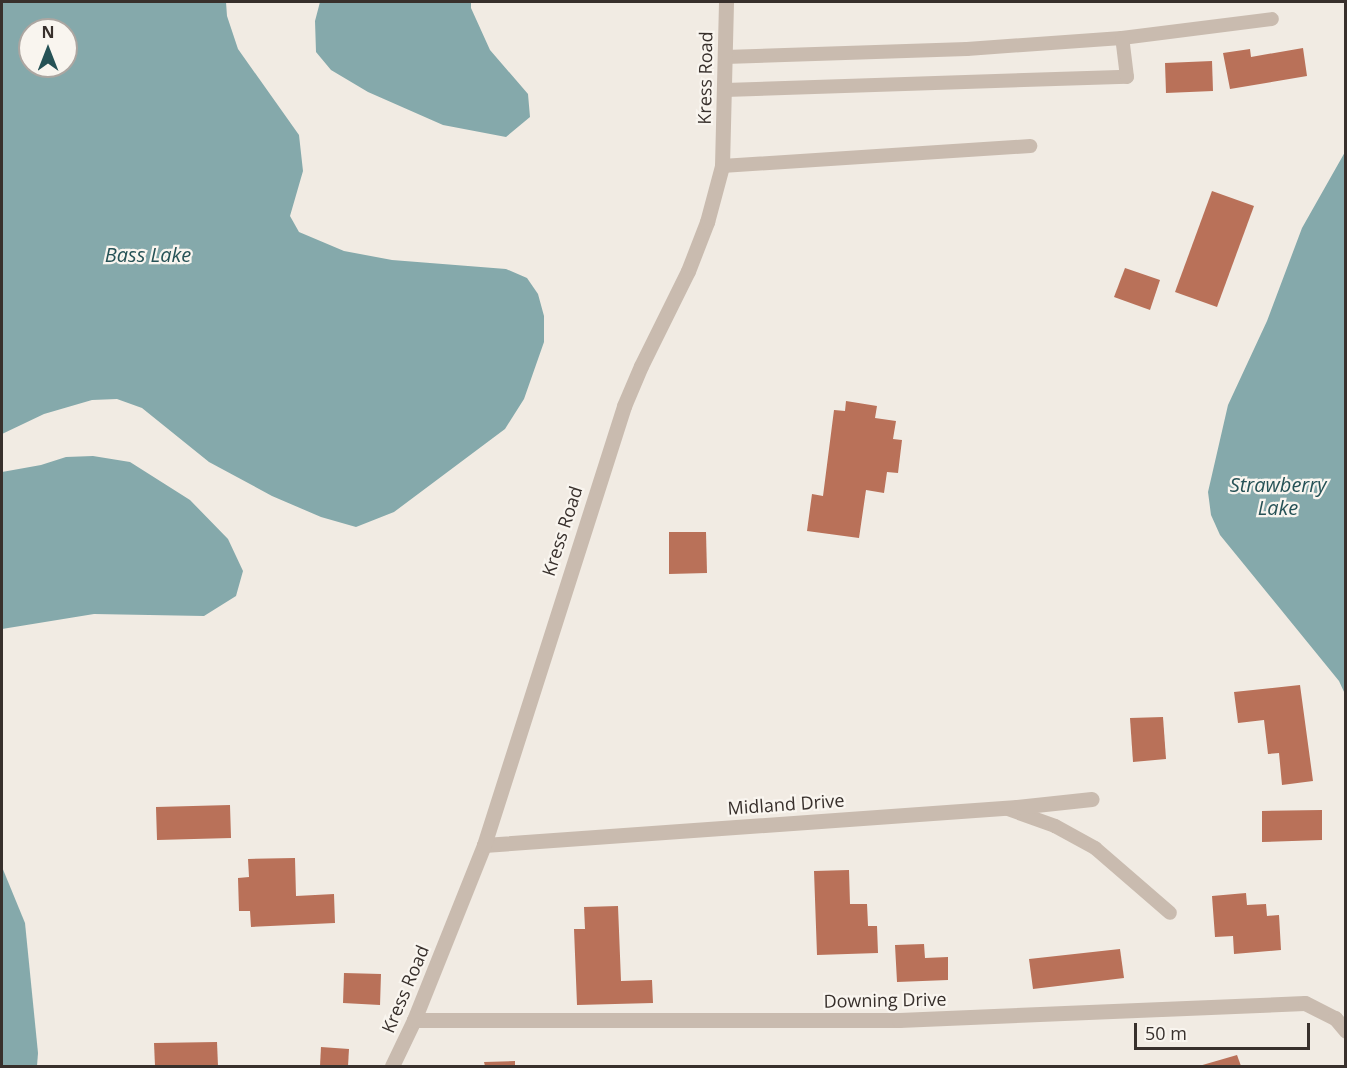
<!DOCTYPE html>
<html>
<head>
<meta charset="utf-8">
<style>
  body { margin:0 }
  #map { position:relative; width:1347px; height:1068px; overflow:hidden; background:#f1ebe3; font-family:"Open Sans",sans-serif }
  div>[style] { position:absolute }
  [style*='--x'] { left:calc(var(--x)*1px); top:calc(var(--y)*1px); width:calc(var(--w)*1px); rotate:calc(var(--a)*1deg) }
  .water>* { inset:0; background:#85a9ab }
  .building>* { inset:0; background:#b97159 }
  .lane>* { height:14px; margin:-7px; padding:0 7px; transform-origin:7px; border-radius:7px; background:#c9bbaf }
  .street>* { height:15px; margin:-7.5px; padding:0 7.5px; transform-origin:7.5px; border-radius:7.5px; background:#c9bbaf }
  span { translate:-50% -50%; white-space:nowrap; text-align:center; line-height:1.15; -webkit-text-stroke:4.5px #f9f5ef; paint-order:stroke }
  .street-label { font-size:18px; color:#38302c }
  .water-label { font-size:20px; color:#265256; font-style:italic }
  .frame { position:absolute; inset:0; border:3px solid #38302c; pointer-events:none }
  .north { position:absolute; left:18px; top:18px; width:60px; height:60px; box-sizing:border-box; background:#f9f5ef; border:2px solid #aca6a1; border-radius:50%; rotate:0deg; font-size:16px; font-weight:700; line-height:24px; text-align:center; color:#38302c }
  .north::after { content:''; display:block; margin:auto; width:21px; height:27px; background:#265256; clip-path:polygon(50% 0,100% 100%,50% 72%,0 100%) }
  .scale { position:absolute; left:1134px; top:1023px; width:176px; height:27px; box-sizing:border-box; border:3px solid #38302c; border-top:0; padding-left:8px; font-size:18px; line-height:21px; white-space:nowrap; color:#38302c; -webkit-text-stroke:4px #f9f5ef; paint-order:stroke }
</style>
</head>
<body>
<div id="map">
  <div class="water">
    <i style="clip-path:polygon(evenodd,2px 2px,226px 2px,227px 16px,238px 49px,299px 135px,303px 171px,290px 216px,299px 232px,344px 251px,392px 260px,506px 269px,527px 278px,538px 294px,544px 316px,544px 342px,524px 399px,505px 429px,394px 512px,356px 527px,321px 517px,272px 496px,209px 462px,142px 408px,117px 399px,92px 400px,44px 414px,2px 434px,2px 2px,30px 30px,66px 30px,66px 66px,30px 66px,30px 30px)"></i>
    <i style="clip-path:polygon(320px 2px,471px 2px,471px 8px,490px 50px,528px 94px,530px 117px,506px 137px,443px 125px,368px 92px,331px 70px,316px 52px,315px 21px)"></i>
    <i style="clip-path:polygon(1345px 152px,1345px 694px,1339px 681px,1220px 535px,1211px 515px,1208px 492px,1228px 405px,1267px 321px,1302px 228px)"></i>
    <i style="clip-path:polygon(93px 456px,130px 462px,190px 500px,228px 539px,243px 571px,236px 596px,204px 616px,94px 614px,2px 629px,2px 472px,41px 465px,66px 457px)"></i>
    <i style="clip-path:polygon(2px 867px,25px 923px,38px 1053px,37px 1066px,2px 1066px)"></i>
  </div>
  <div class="building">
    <i style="clip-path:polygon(1303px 48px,1307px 76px,1230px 89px,1223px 53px,1250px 49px,1251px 57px)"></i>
    <i style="clip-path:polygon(1212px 61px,1213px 91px,1166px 93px,1165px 63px)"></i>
    <i style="clip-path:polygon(1212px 191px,1254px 206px,1217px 307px,1175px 292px)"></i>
    <i style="clip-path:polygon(1125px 268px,1160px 280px,1150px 310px,1114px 297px)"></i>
    <i style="clip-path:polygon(846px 401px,877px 406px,875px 418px,896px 421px,893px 439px,902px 440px,898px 473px,887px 472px,884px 493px,866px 490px,859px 538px,807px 531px,812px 494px,823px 496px,834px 410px,845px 411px)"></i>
    <i style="clip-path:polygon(669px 532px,706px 532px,707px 573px,669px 574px)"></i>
    <i style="clip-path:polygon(1300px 685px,1313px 781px,1282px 785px,1279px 753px,1268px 754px,1264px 720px,1238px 723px,1234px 692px)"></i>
    <i style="clip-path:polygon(1163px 717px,1166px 759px,1133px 762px,1130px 718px)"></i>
    <i style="clip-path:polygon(230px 805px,231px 838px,157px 840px,156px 807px)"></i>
    <i style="clip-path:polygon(1322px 810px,1322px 840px,1262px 842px,1262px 811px)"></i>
    <i style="clip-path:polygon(295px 858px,296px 896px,334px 894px,335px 923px,251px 927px,250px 911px,239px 911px,238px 878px,249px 877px,248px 859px)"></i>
    <i style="clip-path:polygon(849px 870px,850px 904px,867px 904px,868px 926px,877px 926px,878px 953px,817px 955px,814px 871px)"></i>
    <i style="clip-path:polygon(1246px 893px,1247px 905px,1266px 904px,1267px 916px,1279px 915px,1281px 950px,1234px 954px,1233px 936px,1215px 937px,1212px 896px)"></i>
    <i style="clip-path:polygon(618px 906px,621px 981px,652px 980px,653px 1003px,577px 1005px,574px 929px,585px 929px,584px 907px)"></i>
    <i style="clip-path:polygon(924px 944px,925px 958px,948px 957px,948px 980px,897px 982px,895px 945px)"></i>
    <i style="clip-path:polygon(1120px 949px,1124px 978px,1033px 989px,1029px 959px)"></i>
    <i style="clip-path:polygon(344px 973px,381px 974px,380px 1005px,343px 1003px)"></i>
    <i style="clip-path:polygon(217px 1042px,218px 1066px,155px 1066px,154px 1043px)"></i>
    <i style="clip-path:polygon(321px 1047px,349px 1049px,348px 1066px,320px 1066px)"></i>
    <i style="clip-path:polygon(1237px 1055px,1241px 1066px,1199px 1066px)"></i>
    <i style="clip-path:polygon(515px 1061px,515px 1066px,485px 1066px,484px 1062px)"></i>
  </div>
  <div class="lane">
    <i style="--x:725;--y:57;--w:242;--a:-1.9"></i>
    <i style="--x:967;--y:49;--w:155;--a:-4.1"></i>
    <i style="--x:1122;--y:38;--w:151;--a:-7.2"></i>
    <i style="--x:725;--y:90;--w:402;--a:-1.9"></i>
    <i style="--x:1127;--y:77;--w:39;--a:-97"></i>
    <i style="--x:722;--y:166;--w:309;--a:-3.7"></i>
    <i style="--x:1005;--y:808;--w:53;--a:19.8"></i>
    <i style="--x:1055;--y:826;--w:46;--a:28.8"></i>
    <i style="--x:1095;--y:848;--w:99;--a:40.9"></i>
  </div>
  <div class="street">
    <i style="--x:484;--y:845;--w:534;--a:-4.08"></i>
    <i style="--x:1017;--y:807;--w:75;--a:-6.1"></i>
    <i style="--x:414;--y:1020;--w:485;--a:0"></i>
    <i style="--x:899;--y:1020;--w:406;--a:-2.4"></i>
    <i style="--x:1305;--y:1003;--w:34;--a:27"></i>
    <i style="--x:1335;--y:1018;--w:17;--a:50"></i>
    <i style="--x:392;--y:1066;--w:51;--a:-64.4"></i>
    <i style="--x:414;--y:1020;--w:188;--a:-68.2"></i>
    <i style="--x:484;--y:845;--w:461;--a:-72.3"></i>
    <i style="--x:624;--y:406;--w:43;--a:-67"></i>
    <i style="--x:641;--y:366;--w:106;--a:-63.7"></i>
    <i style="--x:688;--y:271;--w:53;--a:-68.8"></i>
    <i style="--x:707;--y:222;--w:58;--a:-75"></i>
    <i style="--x:722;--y:166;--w:164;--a:-88.6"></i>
  </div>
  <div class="street-label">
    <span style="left:705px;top:78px;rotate:-89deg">Kress Road</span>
    <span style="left:562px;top:531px;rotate:-72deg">Kress Road</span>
    <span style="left:786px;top:804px;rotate:-4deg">Midland Drive</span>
    <span style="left:405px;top:989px;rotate:-67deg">Kress Road</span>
    <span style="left:885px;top:1000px;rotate:-1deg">Downing Drive</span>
  </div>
  <div class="water-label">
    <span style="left:148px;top:254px">Bass Lake</span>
    <span style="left:1278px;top:496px">Strawberry<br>Lake</span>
  </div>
  <div class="frame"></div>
  <div class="north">N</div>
  <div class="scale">50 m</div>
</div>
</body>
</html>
